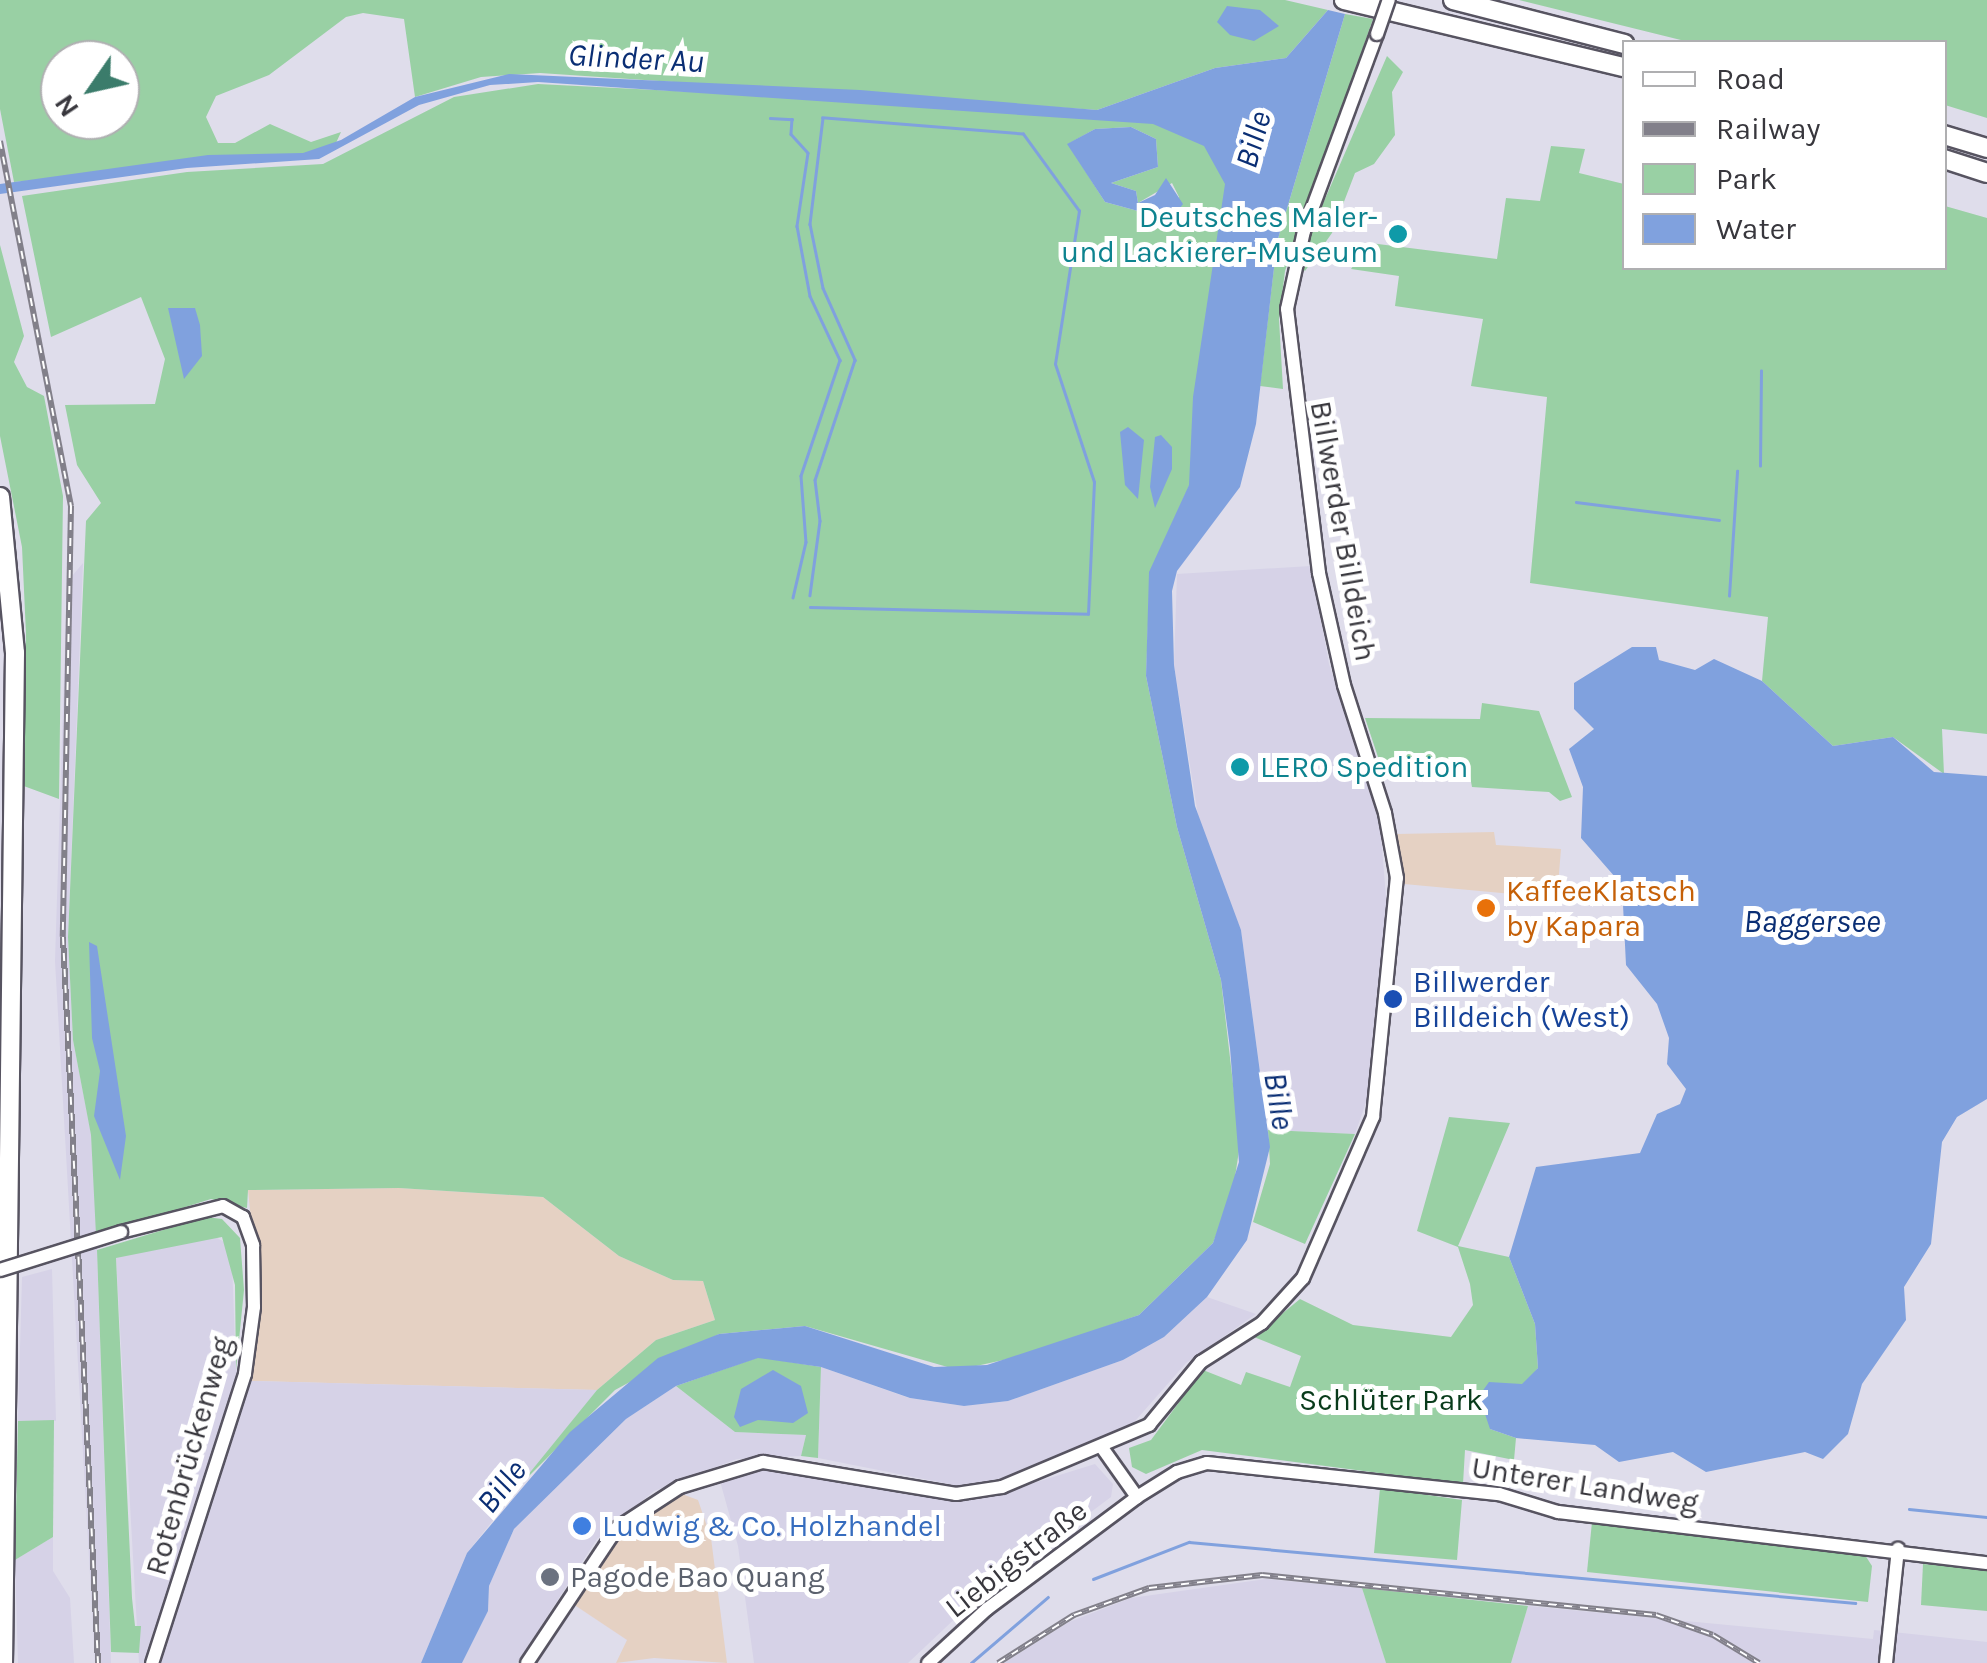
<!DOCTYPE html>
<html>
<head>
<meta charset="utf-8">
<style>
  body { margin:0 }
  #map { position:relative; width:1987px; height:1663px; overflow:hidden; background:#dfddeb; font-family:Karla,sans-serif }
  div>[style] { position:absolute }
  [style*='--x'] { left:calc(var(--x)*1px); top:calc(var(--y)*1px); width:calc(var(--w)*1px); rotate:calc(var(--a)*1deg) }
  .commercial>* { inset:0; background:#e5d1c3 }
  .built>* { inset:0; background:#d6d2e7 }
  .green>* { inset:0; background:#99d0a4 }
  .water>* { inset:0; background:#80a1de }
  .stream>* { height:2.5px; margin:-1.25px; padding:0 1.25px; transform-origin:1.25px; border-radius:1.25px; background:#80a1de }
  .roads { filter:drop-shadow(2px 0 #575461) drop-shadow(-2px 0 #575461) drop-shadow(0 2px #575461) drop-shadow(0 -2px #575461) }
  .secondary>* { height:12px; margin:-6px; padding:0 6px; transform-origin:6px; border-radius:6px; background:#fff }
  .highway>* { height:18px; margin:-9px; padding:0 9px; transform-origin:9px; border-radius:9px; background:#fff }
  .rail>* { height:6px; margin-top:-3px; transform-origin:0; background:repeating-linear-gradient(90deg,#fff 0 8px,#82808a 0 16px); box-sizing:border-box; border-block:2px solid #82808a }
  .bridges { filter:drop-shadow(2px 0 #575461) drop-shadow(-2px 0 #575461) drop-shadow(0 2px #575461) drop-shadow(0 -2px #575461) }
  .secondary-bridge>* { height:12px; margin:-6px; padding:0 6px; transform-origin:6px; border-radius:6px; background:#fff }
  .dots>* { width:28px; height:28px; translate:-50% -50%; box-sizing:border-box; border:5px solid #fff; border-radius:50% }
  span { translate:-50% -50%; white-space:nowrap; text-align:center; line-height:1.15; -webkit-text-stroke:10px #fff; paint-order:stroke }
  .culture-label { font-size:30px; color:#0d838f }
  .right { translate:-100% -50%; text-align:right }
  .left { translate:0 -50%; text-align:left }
  .street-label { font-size:30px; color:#38373d }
  .food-label { font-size:30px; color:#c56008 }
  .transit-label { font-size:30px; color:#164399 }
  .park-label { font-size:30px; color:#093b1b }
  .shop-label { font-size:30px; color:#366cbe }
  .worship-label { font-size:30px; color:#5b616d }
  .water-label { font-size:32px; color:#0a2e74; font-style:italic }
  .legend { position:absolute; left:1622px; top:40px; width:325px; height:230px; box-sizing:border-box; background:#fff; border:2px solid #afafb1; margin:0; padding:12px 18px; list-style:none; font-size:30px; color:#38373d }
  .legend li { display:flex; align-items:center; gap:20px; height:50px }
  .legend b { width:50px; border:2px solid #afafb1 }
  .north { position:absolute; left:40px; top:40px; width:100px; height:100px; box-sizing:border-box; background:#fff; border:2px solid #afafb1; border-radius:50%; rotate:236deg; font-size:28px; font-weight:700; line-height:40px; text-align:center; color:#38373d }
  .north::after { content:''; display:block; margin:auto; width:35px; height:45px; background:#3b7c6b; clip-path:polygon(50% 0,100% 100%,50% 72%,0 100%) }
</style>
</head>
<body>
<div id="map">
  <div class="commercial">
    <i style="clip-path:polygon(1494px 832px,1496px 845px,1561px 849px,1557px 898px,1404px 884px,1397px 834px)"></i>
    <i style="clip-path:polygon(399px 1188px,543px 1197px,619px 1256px,673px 1280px,703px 1281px,715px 1320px,656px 1340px,597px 1390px,252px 1381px,260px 1307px,248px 1190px)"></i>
    <i style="clip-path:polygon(682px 1494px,698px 1500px,711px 1538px,727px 1663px,654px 1658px,616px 1663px,627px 1640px,570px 1602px,614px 1542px)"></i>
  </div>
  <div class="built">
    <i style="clip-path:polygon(83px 563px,68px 937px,73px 1040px,91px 1134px,96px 1221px,111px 1663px,95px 1663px,55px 961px,67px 582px)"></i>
    <i style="clip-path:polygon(1311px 566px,1329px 664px,1380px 823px,1388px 922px,1372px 1085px,1355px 1134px,1268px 1130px,1241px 930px,1200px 828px,1174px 665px,1177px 574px)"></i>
    <i style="clip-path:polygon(212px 1235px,226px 1243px,232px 1262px,236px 1370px,252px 1381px,597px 1390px,467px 1553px,421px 1663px,139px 1663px,116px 1257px)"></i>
    <i style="clip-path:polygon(52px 1269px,56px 1421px,18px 1421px,22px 1277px)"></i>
    <i style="clip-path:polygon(1207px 1297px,1256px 1314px,1186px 1363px,1129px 1428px,1004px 1478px,959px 1486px,818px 1458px,821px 1367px,909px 1398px,964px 1406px,1008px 1401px,1123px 1360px,1164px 1337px)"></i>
    <i style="clip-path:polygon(676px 1386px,735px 1432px,806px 1435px,801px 1456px,737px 1459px,654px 1491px,597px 1539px,517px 1663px,462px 1663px,488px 1611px,489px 1586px,514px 1529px,626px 1419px)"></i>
    <i style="clip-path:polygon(1095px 1464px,1113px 1484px,1111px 1497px,980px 1595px,908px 1663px,754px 1663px,738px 1546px,720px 1481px,758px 1471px,803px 1471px,903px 1494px,985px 1498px)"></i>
    <i style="clip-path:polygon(53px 1537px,53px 1571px,70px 1598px,74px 1663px,18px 1663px,15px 1560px)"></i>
    <i style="clip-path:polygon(1266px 1579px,1362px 1588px,1386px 1663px,1004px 1663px,1069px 1622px,1131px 1598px)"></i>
    <i style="clip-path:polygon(1528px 1606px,1873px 1639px,1874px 1630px,1987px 1642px,1987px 1663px,1511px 1663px)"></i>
  </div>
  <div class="green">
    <i style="clip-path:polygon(evenodd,0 0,1285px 0,1328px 10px,1286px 58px,1215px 68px,1097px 110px,540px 73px,481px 77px,415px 97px,404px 19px,363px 13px,346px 17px,269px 75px,216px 96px,206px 117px,218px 143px,235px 143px,270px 124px,311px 142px,341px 132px,336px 143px,313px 155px,14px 182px,0 109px,0 0,60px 60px,120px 60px,120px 120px,60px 120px,60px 60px)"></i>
    <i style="clip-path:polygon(1519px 0,1987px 0,1987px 118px,1945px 105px,1944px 42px,1689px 42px)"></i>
    <i style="clip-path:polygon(1345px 14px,1373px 19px,1285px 271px,1279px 319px,1283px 389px,1260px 386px,1277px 242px)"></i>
    <i style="clip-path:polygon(1387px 56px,1403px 72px,1392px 92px,1395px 135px,1374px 164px,1355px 173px,1332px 233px,1305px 271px,1300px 267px,1312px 229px)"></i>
    <i style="clip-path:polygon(evenodd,538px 84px,1162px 116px,1213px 144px,1236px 192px,1190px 484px,1150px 572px,1146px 676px,1177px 827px,1221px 980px,1240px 1144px,1233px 1190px,1213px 1243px,1139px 1315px,1021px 1356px,958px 1370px,805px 1326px,719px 1334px,615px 1390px,519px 1486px,597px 1390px,656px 1340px,715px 1320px,703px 1281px,673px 1280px,619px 1256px,543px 1197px,399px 1188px,248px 1190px,247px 1208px,211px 1199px,96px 1235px,91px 1135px,73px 1040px,68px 937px,86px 521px,101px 503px,77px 465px,65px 405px,155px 404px,165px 359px,141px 297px,51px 337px,22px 196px,187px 172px,323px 164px,454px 97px,538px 84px,1131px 127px,1156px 139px,1158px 167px,1111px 183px,1136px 191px,1138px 203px,1172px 183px,1179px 197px,1171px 220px,1105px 202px,1068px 144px,1095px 129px,1131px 127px)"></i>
    <i style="clip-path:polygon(1551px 146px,1585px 149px,1579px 173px,1624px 184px,1624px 268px,1944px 268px,1945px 206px,1987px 218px,1987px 734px,1942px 729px,1944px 774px,1893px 737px,1833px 746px,1762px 681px,1768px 617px,1530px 583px,1547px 397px,1471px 386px,1483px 319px,1395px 306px,1399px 276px,1351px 269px,1370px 243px,1497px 259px,1506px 198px,1540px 201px)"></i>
    <i style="clip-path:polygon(0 245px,24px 336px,14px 362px,27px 387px,44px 396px,63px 496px,59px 799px,21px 785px,26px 634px,22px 547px,0 436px)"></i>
    <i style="clip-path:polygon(1482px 703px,1539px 711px,1572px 797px,1560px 801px,1549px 792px,1472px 787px,1469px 771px,1384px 775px,1365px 718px,1480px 719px)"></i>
    <i style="clip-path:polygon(1449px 1117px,1510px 1123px,1458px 1246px,1509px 1257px,1535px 1324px,1538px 1368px,1490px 1429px,1516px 1438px,1514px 1460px,1465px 1450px,1463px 1484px,1202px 1450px,1146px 1474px,1132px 1467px,1129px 1448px,1151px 1440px,1203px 1370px,1241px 1385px,1246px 1372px,1290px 1387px,1301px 1356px,1254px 1337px,1300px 1299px,1353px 1325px,1451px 1337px,1473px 1305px,1470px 1284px,1458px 1247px,1417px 1231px)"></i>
    <i style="clip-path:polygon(1268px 1130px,1355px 1134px,1305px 1244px,1253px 1222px,1270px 1164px)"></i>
    <i style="clip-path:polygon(206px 1217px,222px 1219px,240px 1238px,244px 1290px,236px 1370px,235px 1285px,222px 1237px,116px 1258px,132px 1598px,135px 1626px,141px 1626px,139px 1653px,111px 1652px,97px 1250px)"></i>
    <i style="clip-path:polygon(759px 1357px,821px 1367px,818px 1458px,801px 1456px,806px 1435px,735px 1432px,676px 1386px)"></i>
    <i style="clip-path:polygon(54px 1420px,53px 1537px,15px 1560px,18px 1421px)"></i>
    <i style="clip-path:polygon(1380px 1488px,1462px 1500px,1457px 1560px,1374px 1553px)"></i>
    <i style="clip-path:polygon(1592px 1522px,1865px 1555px,1872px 1566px,1868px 1602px,1587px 1572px)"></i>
    <i style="clip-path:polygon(1923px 1564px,1987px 1570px,1987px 1611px,1921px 1605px)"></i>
    <i style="clip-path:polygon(1362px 1588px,1528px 1606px,1511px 1663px,1386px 1663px)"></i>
  </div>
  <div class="water">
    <i style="clip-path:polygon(1227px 6px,1260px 10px,1279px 26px,1254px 41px,1230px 35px,1217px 22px)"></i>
    <i style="clip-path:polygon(1328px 10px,1345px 14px,1277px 242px,1256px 424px,1240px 487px,1177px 571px,1172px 591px,1174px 665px,1195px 806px,1241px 930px,1270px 1147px,1247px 1240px,1207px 1297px,1164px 1337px,1123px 1360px,1008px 1401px,964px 1406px,910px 1398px,821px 1367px,758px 1358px,676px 1386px,626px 1419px,514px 1529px,489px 1586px,488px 1611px,462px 1663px,421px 1663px,467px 1553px,570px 1432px,658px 1358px,719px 1334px,805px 1326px,934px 1367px,987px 1365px,1139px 1315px,1213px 1243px,1239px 1162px,1230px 1048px,1221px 980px,1177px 827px,1146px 676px,1149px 572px,1189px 485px,1193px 397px,1225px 184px,1204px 146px,1153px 124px,538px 82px,490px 85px,419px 105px,319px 159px,187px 168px,0 194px,0 184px,208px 155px,303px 153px,341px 140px,415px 97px,509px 74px,860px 90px,1097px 110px,1215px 68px,1286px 58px)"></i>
    <i style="clip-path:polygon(1131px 127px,1156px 139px,1158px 167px,1111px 183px,1136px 191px,1138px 203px,1155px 195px,1166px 178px,1183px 204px,1171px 220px,1105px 202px,1067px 144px,1095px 129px)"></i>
    <i style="clip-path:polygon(168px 308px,195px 308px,200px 325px,202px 356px,184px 379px)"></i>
    <i style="clip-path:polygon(1128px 427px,1144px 440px,1138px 499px,1125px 485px,1120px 432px)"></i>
    <i style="clip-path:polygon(1161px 435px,1172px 447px,1172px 469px,1155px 508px,1150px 487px,1155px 437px)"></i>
    <i style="clip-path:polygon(1632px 647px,1656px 647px,1659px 660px,1695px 670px,1714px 659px,1762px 681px,1833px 746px,1893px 737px,1934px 772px,1987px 776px,1987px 1099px,1957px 1117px,1942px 1142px,1931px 1244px,1904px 1287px,1906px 1320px,1862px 1384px,1848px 1434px,1823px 1459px,1805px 1452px,1706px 1472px,1673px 1452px,1619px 1462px,1595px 1445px,1516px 1438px,1490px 1429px,1479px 1396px,1489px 1382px,1522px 1384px,1538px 1368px,1535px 1324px,1509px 1257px,1536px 1167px,1640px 1153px,1657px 1114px,1680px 1104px,1686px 1089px,1667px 1064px,1669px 1038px,1657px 1004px,1626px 965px,1622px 885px,1581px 838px,1583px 787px,1569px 749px,1594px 729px,1574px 709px,1574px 683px)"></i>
    <i style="clip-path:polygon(89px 942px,97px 946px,126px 1136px,120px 1180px,94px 1116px,100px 1071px,92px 1038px)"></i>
    <i style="clip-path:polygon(773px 1370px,801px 1386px,808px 1413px,793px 1423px,758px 1420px,740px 1427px,734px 1417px,741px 1389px)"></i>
  </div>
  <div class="stream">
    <i style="--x:770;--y:118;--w:22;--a:3"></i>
    <i style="--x:792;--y:119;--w:15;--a:94"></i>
    <i style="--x:791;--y:134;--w:25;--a:48"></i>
    <i style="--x:808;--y:153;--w:74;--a:98.6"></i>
    <i style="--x:797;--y:226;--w:71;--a:79.5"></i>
    <i style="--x:810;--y:296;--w:71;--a:64.9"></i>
    <i style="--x:840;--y:360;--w:122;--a:108.6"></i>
    <i style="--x:801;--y:476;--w:66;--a:85.7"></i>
    <i style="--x:806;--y:542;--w:57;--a:103.1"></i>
    <i style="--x:1760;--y:466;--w:95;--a:-89.4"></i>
    <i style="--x:1576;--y:502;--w:144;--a:7.2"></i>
    <i style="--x:1729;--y:596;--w:125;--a:-86.3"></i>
    <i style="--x:810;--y:607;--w:278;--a:1.4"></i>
    <i style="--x:1088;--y:614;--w:132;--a:-87.4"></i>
    <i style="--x:1094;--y:482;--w:124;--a:-108.3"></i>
    <i style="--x:1055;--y:364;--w:155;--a:-81.1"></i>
    <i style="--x:1079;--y:211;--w:95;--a:-126"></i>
    <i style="--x:1023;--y:134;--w:201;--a:-175.4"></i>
    <i style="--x:823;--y:118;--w:107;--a:97"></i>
    <i style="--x:810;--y:224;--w:65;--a:78.5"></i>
    <i style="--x:823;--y:288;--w:79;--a:66"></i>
    <i style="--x:855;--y:360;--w:126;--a:108.4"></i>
    <i style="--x:815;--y:480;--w:41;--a:83"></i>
    <i style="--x:820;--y:521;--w:75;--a:97.7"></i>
    <i style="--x:1909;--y:1509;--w:78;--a:5.9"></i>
    <i style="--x:1093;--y:1579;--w:103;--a:-21.1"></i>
    <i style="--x:1189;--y:1542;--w:669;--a:5.23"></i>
    <i style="--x:971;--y:1663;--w:101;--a:-40.6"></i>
  </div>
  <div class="roads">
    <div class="secondary">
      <i style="--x:121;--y:1232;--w:105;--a:-14.3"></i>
      <i style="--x:223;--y:1206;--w:23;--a:29"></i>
      <i style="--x:243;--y:1217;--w:30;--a:70"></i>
      <i style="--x:253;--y:1245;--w:62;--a:89.1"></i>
      <i style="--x:254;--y:1307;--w:68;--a:97.7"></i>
      <i style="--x:245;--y:1374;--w:304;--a:107.8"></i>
      <i style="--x:1103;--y:1449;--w:59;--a:54.7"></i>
      <i style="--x:527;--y:1663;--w:162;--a:-56.3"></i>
      <i style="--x:617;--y:1528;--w:75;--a:-33.1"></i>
      <i style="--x:680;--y:1487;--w:87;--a:-16.8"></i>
      <i style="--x:763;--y:1462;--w:196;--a:9.4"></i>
      <i style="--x:956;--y:1494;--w:47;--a:-8.7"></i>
      <i style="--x:1002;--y:1487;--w:160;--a:-22.9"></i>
      <i style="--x:1149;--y:1425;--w:82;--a:-50.5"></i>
      <i style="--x:1201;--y:1362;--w:72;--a:-32.6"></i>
      <i style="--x:1262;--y:1323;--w:61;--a:-47.7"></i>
      <i style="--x:1303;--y:1278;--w:176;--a:-66.5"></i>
      <i style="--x:1373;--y:1117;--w:240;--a:-84.3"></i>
      <i style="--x:1397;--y:878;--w:66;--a:-100.5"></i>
      <i style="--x:1385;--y:813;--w:134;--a:-107.8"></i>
      <i style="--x:1344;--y:685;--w:115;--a:-102.6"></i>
      <i style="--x:1319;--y:573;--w:266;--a:-96.9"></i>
      <i style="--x:1287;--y:309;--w:80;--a:-77.7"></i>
      <i style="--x:1304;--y:231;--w:210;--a:-69.7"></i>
      <i style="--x:928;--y:1663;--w:80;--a:-42.5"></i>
      <i style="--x:987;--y:1609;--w:187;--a:-36.7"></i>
      <i style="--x:1137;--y:1497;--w:47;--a:-32"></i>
      <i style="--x:1177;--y:1472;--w:31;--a:-17"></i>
      <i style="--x:1207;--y:1463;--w:294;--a:6.1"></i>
      <i style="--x:1499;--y:1494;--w:62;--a:17"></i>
      <i style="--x:1558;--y:1512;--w:432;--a:6.8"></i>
      <i style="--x:1886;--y:1663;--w:115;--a:-84"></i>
    </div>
    <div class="highway">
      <i style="--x:1344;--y:0;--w:288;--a:13.5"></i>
      <i style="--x:1453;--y:0;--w:177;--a:14.4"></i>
      <i style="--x:1944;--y:135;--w:45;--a:16.8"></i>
      <i style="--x:1944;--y:159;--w:45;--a:18"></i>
      <i style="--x:0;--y:497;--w:157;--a:84.5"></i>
      <i style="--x:15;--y:653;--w:1010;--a:90.68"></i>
    </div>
  </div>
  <div class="rail">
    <i style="--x:0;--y:141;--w:372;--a:79"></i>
    <i style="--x:71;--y:506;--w:431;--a:91.1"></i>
    <i style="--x:63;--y:937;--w:727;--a:87.24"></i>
    <i style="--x:998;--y:1663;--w:90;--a:-32.3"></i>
    <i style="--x:1074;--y:1615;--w:80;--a:-19.8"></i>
    <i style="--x:1149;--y:1588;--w:114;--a:-6.6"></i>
    <i style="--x:1262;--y:1575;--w:396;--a:5.8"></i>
    <i style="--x:1656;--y:1615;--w:60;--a:19.3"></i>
    <i style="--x:1713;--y:1635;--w:54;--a:31.3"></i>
  </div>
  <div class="bridges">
    <div class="secondary-bridge">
      <i style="--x:1377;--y:34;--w:36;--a:-71"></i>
      <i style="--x:0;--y:1270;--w:127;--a:-17.4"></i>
    </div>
  </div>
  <div class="dots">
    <i style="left:1398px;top:234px;background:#0f9aa8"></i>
    <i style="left:1240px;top:767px;background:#0f9aa8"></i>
    <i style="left:1486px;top:908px;background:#e8710a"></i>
    <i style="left:1393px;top:999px;background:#1a4fb4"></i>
    <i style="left:582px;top:1526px;background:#3f7fe0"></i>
    <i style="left:550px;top:1577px;background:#6b7280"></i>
  </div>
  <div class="culture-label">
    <span class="right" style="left:1378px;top:234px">Deutsches Maler-<br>und Lackierer-Museum</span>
    <span class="left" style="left:1260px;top:767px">LERO Spedition</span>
  </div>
  <div class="street-label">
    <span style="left:1343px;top:531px;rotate:80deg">Billwerder Billdeich</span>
    <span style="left:189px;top:1456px;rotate:-74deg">Rotenbrückenweg</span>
    <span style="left:1585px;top:1485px;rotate:9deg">Unterer Landweg</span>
    <span style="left:1016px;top:1559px;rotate:-38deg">Liebigstraße</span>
  </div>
  <div class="food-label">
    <span class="left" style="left:1506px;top:908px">KaffeeKlatsch<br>by Kapara</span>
  </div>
  <div class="transit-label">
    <span class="left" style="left:1413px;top:999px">Billwerder<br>Billdeich (West)</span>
  </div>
  <div class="park-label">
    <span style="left:1391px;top:1400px">Schlüter Park</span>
  </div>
  <div class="shop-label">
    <span class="left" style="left:602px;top:1526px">Ludwig &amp; Co. Holzhandel</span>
  </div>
  <div class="worship-label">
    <span class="left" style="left:570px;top:1577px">Pagode Bao Quang</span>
  </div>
  <div class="water-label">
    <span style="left:636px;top:59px;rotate:3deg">Glinder Au</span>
    <span style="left:1254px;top:140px;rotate:-74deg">Bille</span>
    <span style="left:1812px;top:922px">Baggersee</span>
    <span style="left:1278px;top:1101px;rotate:81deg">Bille</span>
    <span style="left:502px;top:1487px;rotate:-51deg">Bille</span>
  </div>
  <ul class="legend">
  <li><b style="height:12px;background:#fff"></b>Road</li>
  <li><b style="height:12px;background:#82808a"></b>Railway</li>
  <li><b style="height:28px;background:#99d0a4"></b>Park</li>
  <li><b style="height:28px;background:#80a1de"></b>Water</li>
  </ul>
  <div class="north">N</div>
</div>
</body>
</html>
